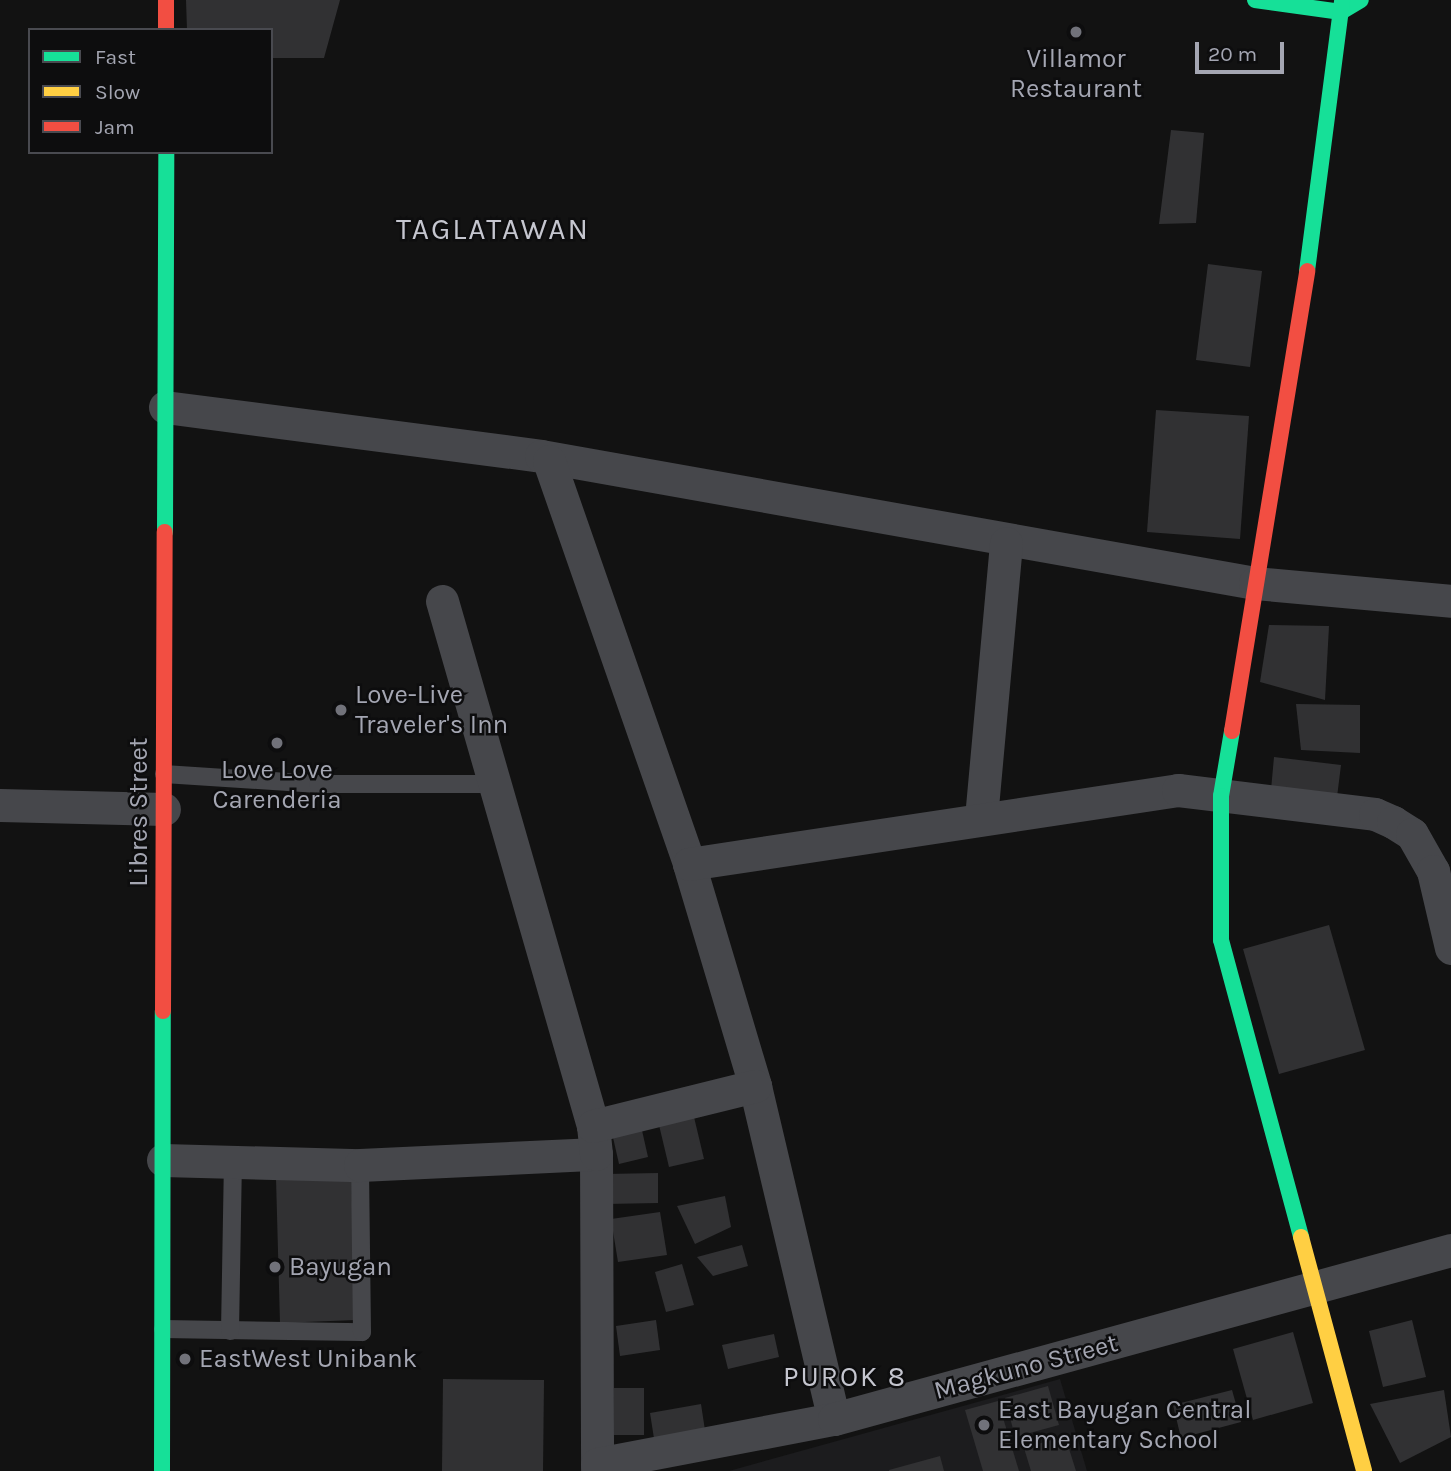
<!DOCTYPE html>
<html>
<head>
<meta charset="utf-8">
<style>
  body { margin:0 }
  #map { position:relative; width:1451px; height:1471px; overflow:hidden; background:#121212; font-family:Karla,sans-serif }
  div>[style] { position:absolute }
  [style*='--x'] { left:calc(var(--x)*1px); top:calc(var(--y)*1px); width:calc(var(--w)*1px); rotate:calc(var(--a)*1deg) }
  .built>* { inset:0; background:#1c1c1e }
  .building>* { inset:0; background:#313133 }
  .lane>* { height:18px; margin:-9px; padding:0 9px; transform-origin:9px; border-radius:9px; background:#46474b }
  .street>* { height:33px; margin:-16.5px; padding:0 16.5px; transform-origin:16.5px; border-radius:16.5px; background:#46474b }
  .fast>* { height:16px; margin:-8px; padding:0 8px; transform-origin:8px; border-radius:8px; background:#16e098 }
  .slow>* { height:16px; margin:-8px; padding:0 8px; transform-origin:8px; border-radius:8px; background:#ffcf43 }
  .jam>* { height:16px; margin:-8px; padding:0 8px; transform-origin:8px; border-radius:8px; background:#f24e42 }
  .dots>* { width:19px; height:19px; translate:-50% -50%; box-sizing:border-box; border:4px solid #0d0d0e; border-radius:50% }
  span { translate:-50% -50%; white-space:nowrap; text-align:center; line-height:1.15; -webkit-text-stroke:5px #0d0d0e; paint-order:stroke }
  .poi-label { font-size:26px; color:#a4a6b2 }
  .left { translate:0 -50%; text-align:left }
  .street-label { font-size:26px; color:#a4a6b2 }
  .neighbourhood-label { font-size:28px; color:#c5c6cf; letter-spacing:2px }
  .quarter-label { font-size:30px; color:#c5c6cf; letter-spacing:2px }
  .legend { position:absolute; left:28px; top:28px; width:245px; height:126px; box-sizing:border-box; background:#0d0d0e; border:2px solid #494a50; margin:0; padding:9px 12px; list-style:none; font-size:21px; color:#a4a6b2 }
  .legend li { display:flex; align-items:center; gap:14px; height:35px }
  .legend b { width:35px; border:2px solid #494a50 }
  .scale { position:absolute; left:1195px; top:42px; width:89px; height:32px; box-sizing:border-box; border:4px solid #a4a6b2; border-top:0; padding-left:9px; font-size:21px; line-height:24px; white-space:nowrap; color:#a4a6b2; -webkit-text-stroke:5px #0d0d0e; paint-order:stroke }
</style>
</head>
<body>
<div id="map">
  <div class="built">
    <i style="clip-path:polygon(1060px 1379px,1087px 1471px,729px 1471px)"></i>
  </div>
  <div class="building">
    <i style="clip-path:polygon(186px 0,340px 0,324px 58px,271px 58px,271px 30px,187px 30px)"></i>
    <i style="clip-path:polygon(1171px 130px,1204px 133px,1196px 223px,1159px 224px)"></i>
    <i style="clip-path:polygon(1208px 264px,1262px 271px,1250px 367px,1196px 360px)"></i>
    <i style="clip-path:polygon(1156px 410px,1249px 416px,1240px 539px,1147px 532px)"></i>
    <i style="clip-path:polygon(1269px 625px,1329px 626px,1325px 700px,1260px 682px)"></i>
    <i style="clip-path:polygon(1296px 704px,1360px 705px,1360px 753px,1301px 750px)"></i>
    <i style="clip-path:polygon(1274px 757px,1341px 765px,1337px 797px,1271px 790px)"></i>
    <i style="clip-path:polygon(1329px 925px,1365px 1050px,1279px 1074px,1243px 949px)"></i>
    <i style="clip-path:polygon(694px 1117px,704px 1159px,669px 1167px,659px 1125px)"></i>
    <i style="clip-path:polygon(641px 1126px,648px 1157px,619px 1164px,612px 1133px)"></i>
    <i style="clip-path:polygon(658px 1173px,658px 1203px,606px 1204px,606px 1174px)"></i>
    <i style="clip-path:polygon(351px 1175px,356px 1320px,280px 1323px,276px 1178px)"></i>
    <i style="clip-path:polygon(725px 1196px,731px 1227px,695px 1244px,677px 1206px)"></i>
    <i style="clip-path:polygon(660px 1212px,667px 1255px,618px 1262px,611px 1219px)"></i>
    <i style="clip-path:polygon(742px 1245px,748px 1266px,713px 1276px,697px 1257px)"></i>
    <i style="clip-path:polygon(682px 1264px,694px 1305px,666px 1312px,655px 1272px)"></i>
    <i style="clip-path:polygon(656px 1320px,660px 1350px,620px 1356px,616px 1326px)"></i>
    <i style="clip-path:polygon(1412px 1320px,1426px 1377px,1383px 1387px,1369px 1331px)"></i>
    <i style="clip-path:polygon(1293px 1332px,1313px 1403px,1253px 1420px,1233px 1349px)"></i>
    <i style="clip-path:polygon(774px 1334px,779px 1357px,728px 1369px,722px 1345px)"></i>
    <i style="clip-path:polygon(443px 1379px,544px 1380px,543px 1471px,442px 1471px)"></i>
    <i style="clip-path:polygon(1048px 1386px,1059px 1425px,1015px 1437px,1005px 1398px)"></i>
    <i style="clip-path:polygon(614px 1388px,644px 1388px,644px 1435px,614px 1435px)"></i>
    <i style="clip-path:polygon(1232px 1390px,1241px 1422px,1181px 1438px,1173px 1405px)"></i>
    <i style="clip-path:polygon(1444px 1390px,1451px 1437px,1400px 1463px,1370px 1404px)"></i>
    <i style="clip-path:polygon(998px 1401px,1019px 1471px,983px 1471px,965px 1410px)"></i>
    <i style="clip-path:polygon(701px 1404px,706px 1437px,655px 1445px,650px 1413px)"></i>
    <i style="clip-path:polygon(1065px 1436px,1076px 1471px,1031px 1471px,1024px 1448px)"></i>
    <i style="clip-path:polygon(940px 1456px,944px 1471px,889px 1471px,889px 1470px)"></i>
  </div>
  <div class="lane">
    <i style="--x:164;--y:774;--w:154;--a:3.7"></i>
    <i style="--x:318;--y:784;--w:175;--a:0"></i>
    <i style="--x:163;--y:1329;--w:199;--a:0.9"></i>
    <i style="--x:362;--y:1332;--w:167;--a:-90.7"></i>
    <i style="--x:230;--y:1331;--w:169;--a:-89"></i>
  </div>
  <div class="street">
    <i style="--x:165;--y:407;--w:379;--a:7.4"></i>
    <i style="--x:541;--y:456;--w:725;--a:10.09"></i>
    <i style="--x:1255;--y:583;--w:197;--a:5.2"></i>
    <i style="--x:549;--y:461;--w:427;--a:70.8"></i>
    <i style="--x:689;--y:864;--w:232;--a:73.4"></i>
    <i style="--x:755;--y:1086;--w:342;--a:76.7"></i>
    <i style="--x:442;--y:601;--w:546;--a:73.95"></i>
    <i style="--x:0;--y:805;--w:164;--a:1.4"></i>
    <i style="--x:981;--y:818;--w:276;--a:-84.8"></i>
    <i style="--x:689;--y:864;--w:495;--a:-8.6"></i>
    <i style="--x:1178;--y:790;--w:198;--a:6.9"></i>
    <i style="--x:1375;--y:814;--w:20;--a:24"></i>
    <i style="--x:1393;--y:822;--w:22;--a:32"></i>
    <i style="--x:1412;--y:834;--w:43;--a:60.4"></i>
    <i style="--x:1433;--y:871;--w:79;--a:76.8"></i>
    <i style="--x:596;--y:1154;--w:317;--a:89.8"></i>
    <i style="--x:163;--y:1160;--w:197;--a:1.5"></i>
    <i style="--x:360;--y:1165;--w:236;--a:-2.7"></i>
    <i style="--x:596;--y:1154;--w:28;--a:-96"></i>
    <i style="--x:593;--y:1126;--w:167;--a:-13.9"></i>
    <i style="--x:597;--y:1464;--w:241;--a:-10.8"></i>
    <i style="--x:834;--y:1419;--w:640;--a:-15.32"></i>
  </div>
  <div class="fast">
    <i style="--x:1255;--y:0;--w:87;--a:7.9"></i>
    <i style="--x:1341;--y:12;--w:23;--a:-31"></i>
    <i style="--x:1307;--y:271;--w:273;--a:-82.6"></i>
    <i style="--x:165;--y:532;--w:380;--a:-89.8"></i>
    <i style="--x:1232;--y:731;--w:66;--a:99.6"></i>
    <i style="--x:1221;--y:796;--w:144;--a:90"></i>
    <i style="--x:1221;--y:940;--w:308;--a:74.9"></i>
    <i style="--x:162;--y:1471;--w:460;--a:-89.9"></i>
  </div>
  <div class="slow">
    <i style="--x:1301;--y:1237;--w:242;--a:74.9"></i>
  </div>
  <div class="jam">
    <i style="--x:166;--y:0;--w:30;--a:90"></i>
    <i style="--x:1232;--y:731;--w:466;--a:-80.7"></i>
    <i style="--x:163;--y:1011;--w:479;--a:-89.8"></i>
  </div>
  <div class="dots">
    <i style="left:1076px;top:32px;background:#71727a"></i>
    <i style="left:341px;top:710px;background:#71727a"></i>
    <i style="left:277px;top:743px;background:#71727a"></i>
    <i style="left:275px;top:1267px;background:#71727a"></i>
    <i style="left:185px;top:1359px;background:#71727a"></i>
    <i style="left:984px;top:1425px;background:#71727a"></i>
  </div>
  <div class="poi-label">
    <span style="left:1076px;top:74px">Villamor<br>Restaurant</span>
    <span class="left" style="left:355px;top:710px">Love-Live<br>Traveler's Inn</span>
    <span style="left:277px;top:785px">Love Love<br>Carenderia</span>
    <span class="left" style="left:289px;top:1267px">Bayugan</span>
    <span class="left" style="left:199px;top:1359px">EastWest Unibank</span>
    <span class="left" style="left:998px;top:1425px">East Bayugan Central<br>Elementary School</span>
  </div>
  <div class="street-label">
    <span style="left:139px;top:812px;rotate:-90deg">Libres Street</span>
    <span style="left:1026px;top:1367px;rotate:-15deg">Magkuno Street</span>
  </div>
  <div class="neighbourhood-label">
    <span style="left:845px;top:1377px">PUROK 8</span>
  </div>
  <div class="quarter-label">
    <span style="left:493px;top:229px">TAGLATAWAN</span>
  </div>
  <ul class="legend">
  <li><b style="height:9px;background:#16e098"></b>Fast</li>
  <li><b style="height:9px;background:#ffcf43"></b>Slow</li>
  <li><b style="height:9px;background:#f24e42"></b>Jam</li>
  </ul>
  <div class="scale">20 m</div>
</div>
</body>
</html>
